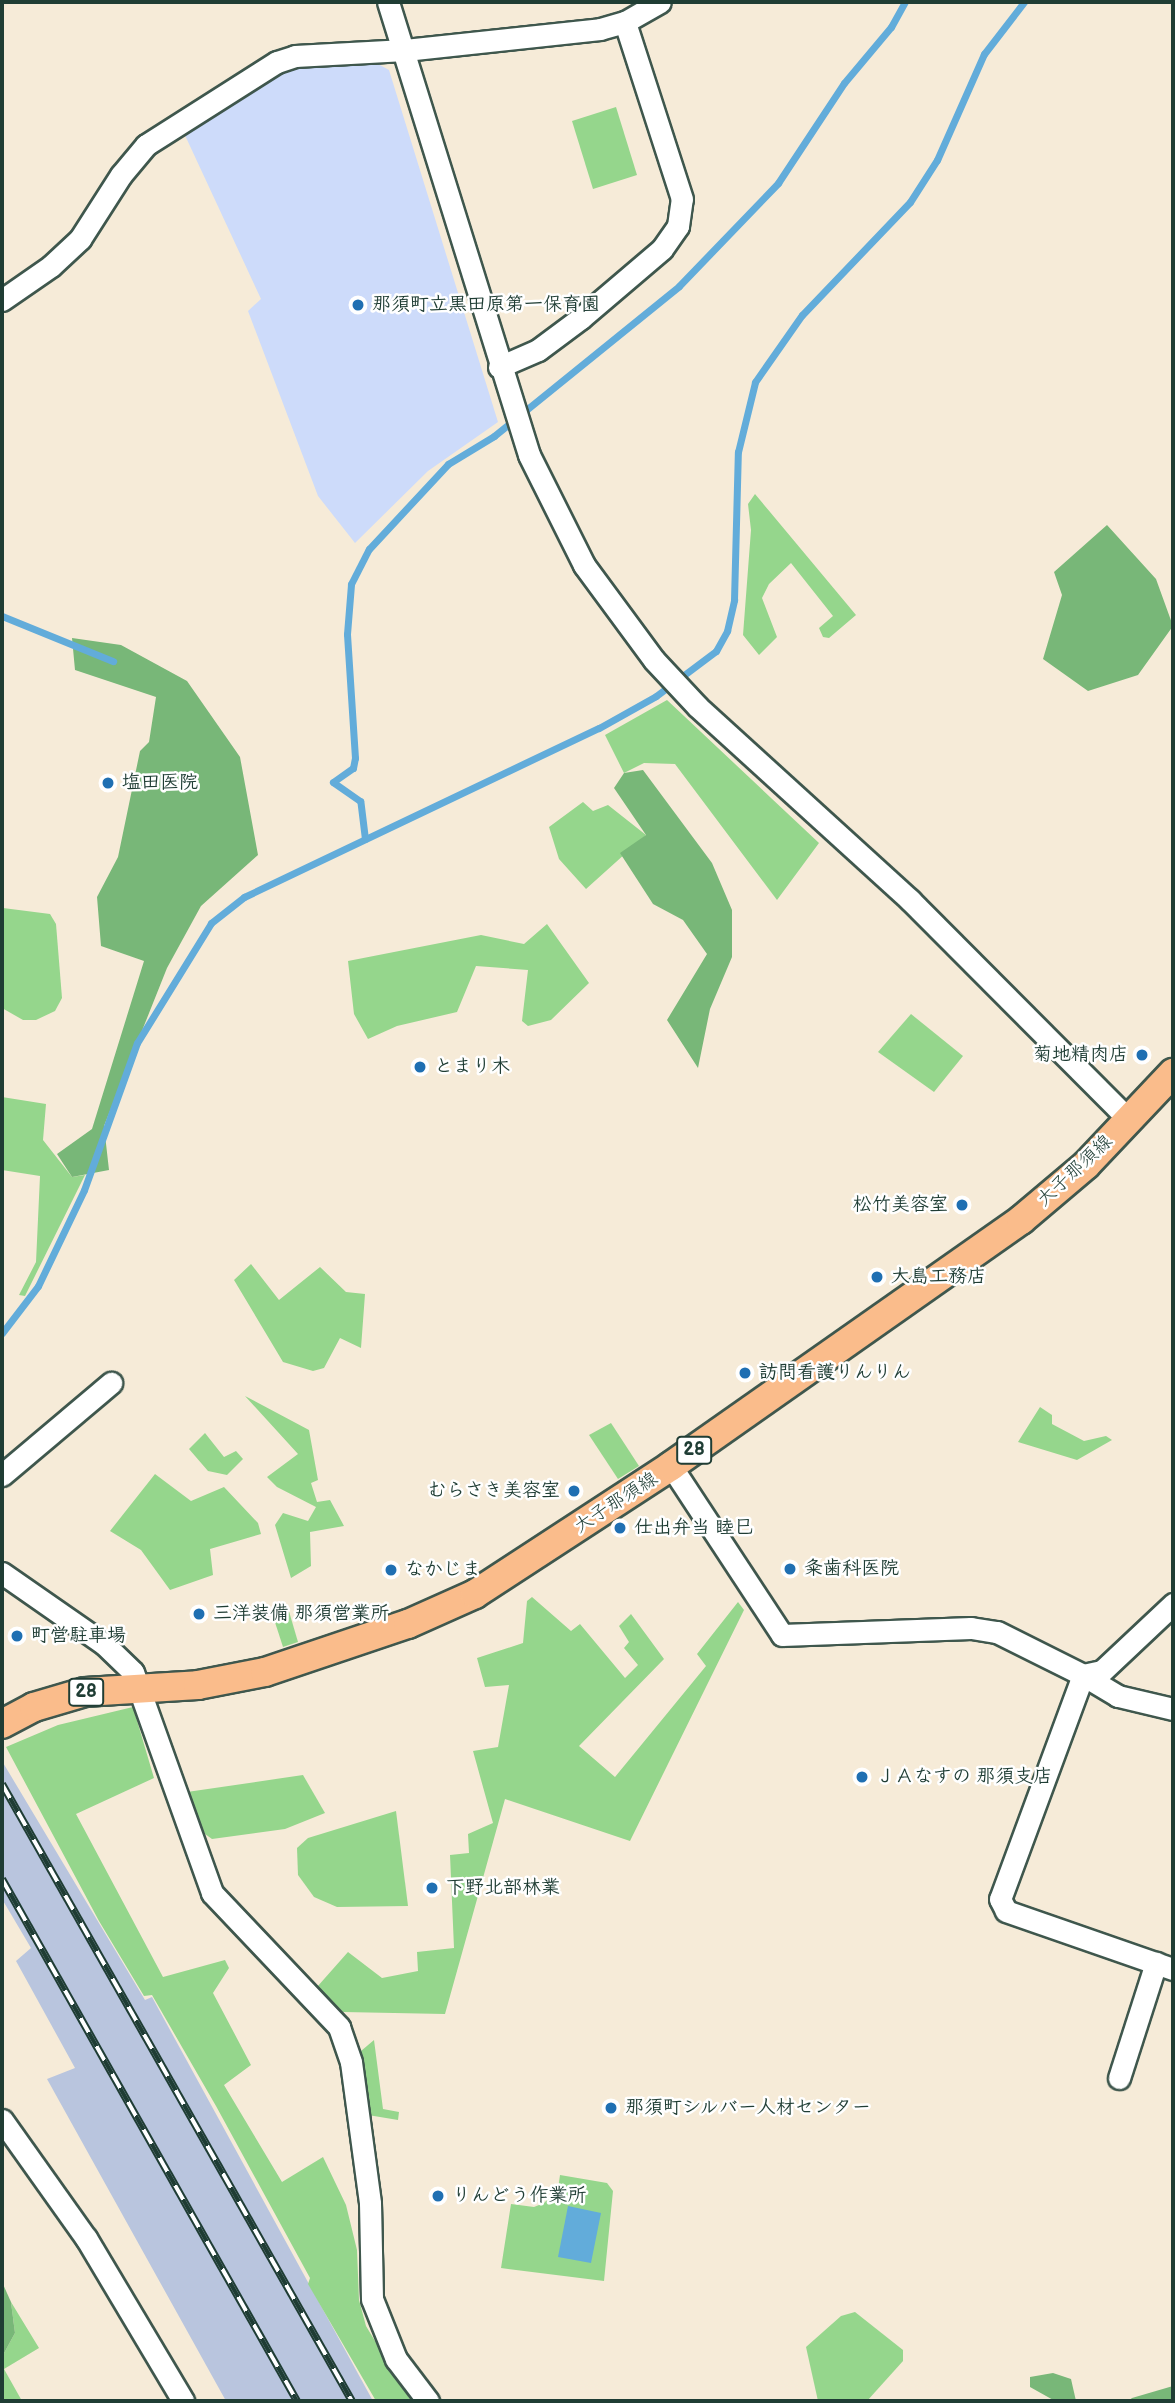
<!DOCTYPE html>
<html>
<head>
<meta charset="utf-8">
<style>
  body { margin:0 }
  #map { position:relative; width:1175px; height:2403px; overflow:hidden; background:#f6ebd8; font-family:"Balsamiq Sans","Klee One",sans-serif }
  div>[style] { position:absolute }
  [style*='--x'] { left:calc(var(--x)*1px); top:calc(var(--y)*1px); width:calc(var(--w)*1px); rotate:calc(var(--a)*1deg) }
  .built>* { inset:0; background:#cddbfa }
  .industrial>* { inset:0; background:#b9c5de }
  .green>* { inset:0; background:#95d68c }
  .forest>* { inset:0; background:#78b778 }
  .water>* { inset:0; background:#62acda }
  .stream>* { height:7px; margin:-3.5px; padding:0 3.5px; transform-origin:3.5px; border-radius:3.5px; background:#62acda }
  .roads { filter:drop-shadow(2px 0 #3f574d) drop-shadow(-2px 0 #3f574d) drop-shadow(0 2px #3f574d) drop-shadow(0 -2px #3f574d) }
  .minor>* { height:21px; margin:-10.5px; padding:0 10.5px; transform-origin:10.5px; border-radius:10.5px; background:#fff }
  .major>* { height:28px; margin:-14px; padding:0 14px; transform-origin:14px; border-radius:14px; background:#fabc8b }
  .rail>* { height:8px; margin-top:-4px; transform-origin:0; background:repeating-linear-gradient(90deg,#fff 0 16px,#1f3d34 0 32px); box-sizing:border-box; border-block:2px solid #1f3d34 }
  .dots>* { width:19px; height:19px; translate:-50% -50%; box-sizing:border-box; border:4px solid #fff; border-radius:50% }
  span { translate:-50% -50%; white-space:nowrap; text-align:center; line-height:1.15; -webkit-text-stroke:5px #fff; paint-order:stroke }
  .shield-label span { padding:2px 5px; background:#fff; border:2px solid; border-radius:5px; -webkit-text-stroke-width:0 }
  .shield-label { font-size:18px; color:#1f3d34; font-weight:700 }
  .poi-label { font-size:19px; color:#1f3d34; font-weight:700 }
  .left { translate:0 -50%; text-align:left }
  .right { translate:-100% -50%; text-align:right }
  .street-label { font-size:19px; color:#1f3d34 }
  .frame { position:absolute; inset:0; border:4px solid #1f3d34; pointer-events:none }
</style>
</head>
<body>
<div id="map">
  <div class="built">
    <i style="clip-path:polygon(369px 59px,389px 70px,498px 422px,428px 471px,355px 543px,318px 496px,248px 311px,261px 299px,183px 131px,285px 70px)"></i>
  </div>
  <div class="industrial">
    <i style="clip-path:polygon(2px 1761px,145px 2000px,152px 1997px,373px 2401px,226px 2401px,47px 2079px,75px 2068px,16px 1961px,31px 1948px,2px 1899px)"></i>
  </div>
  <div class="green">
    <i style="clip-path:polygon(616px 107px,637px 175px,593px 189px,572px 121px)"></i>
    <i style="clip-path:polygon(755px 494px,856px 615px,829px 638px,823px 637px,819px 628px,833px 616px,791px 563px,769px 584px,762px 598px,777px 637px,759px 655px,743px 635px,751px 530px,748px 504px)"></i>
    <i style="clip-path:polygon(667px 700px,819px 843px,777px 900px,675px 764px,644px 763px,624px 773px,605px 735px)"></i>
    <i style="clip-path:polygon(583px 802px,593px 811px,608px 805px,646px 835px,586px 889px,559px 859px,549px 827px)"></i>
    <i style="clip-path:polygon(3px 908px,50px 914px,56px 924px,62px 998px,55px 1011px,36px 1020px,23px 1020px,2px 1008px)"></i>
    <i style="clip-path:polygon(547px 924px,589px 983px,551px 1020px,528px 1026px,522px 1021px,528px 970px,476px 966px,457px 1012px,397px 1026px,368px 1039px,354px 1014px,348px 961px,481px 935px,524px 944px)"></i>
    <i style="clip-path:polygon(911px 1014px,963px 1056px,934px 1092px,878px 1052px)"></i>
    <i style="clip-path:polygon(2px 1097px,46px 1104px,43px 1140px,72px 1177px,85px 1175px,25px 1296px,19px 1295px,36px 1262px,40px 1176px,2px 1170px)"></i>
    <i style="clip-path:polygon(251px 1264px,279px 1300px,320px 1267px,346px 1292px,365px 1294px,361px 1348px,340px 1338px,324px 1368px,313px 1371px,283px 1362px,234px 1280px)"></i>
    <i style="clip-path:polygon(245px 1396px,309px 1430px,318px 1480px,311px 1483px,317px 1502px,330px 1500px,344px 1526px,310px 1532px,311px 1566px,291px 1578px,275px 1525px,283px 1513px,308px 1521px,316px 1507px,277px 1487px,267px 1477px,298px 1454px)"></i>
    <i style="clip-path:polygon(1040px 1407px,1052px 1415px,1052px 1424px,1084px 1441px,1106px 1436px,1112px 1440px,1077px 1460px,1018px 1442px)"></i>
    <i style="clip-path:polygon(611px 1423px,639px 1466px,618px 1479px,589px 1435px)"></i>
    <i style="clip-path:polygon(205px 1433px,224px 1457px,236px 1451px,243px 1459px,227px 1475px,208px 1471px,189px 1449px)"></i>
    <i style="clip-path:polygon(155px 1474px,191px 1501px,224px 1487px,258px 1523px,261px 1534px,210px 1549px,213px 1575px,170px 1590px,141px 1550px,110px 1531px)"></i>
    <i style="clip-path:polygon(532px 1597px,571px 1631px,580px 1624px,625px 1678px,638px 1665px,624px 1648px,629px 1642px,619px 1626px,631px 1614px,664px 1659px,579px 1746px,615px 1777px,706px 1666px,697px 1654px,738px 1602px,744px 1610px,630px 1841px,505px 1799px,445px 2014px,343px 2012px,317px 1987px,348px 1952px,382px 1978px,418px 1971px,417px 1952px,454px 1948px,450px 1855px,469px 1853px,468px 1834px,493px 1823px,473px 1751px,498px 1747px,509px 1685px,485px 1687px,477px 1658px,523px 1643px,527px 1601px)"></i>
    <i style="clip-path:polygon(288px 1608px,298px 1642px,283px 1647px,272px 1613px)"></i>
    <i style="clip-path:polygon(133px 1707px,154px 1778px,76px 1814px,163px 1977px,225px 1960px,229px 1968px,213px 1993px,251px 2065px,224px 2085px,282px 2182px,323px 2157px,346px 2205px,357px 2250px,359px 2300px,366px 2326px,411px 2401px,376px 2401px,308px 2284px,310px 2278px,216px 2106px,152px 1995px,144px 1996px,99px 1921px,6px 1747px,58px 1725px)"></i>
    <i style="clip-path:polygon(303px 1775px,325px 1813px,285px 1829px,212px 1839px,205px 1834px,187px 1792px)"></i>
    <i style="clip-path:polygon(396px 1811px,408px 1906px,337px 1907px,314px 1897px,298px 1875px,297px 1848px,308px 1838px)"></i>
    <i style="clip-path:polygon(374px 2040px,383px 2109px,399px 2112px,398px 2120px,368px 2115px,361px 2051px)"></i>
    <i style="clip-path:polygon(560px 2175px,607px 2183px,613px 2191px,604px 2281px,501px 2268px,511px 2204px,534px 2207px,544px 2203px,558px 2189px)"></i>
    <i style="clip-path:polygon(11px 2302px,39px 2348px,4px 2369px,22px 2401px,2px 2401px,2px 2357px,15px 2333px)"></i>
    <i style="clip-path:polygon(855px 2312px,903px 2350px,903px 2361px,867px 2401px,818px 2401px,806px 2347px,841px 2316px)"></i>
  </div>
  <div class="forest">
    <i style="clip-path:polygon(1107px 525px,1156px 579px,1173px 626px,1138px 675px,1088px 691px,1043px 659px,1062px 595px,1054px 572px)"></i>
    <i style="clip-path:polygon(72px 638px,121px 645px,187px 681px,240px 757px,258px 855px,201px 906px,167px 968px,104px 1126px,109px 1170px,72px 1177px,57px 1154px,92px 1129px,144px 961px,101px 946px,97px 897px,118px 857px,140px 751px,149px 742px,156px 697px,75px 670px)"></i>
    <i style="clip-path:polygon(643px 770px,712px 863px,732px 910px,732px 957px,710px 1009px,698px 1068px,667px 1020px,707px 954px,683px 920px,653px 904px,620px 853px,646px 835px,614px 788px,624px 773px)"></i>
    <i style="clip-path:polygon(2px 2282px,11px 2302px,15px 2333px,2px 2357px)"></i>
    <i style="clip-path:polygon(1053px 2373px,1071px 2379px,1076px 2401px,1055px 2401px,1030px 2387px,1030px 2377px)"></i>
    <i style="clip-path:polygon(1173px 2386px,1173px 2401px,1128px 2401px,1132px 2398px)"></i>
  </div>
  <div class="water">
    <i style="clip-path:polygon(568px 2206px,601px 2213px,591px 2263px,558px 2257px)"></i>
  </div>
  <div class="stream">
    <i style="--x:2;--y:616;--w:120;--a:22.1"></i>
    <i style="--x:365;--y:839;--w:38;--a:-97"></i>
    <i style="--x:360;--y:801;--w:33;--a:-145"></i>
    <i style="--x:333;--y:782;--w:24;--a:-35"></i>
    <i style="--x:353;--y:768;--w:10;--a:-79"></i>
    <i style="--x:355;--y:758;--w:124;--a:-93.7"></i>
    <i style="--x:347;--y:634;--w:50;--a:-85.4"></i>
    <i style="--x:351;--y:584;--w:39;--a:-63"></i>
    <i style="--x:369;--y:549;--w:116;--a:-47.1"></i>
    <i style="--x:448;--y:464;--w:54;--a:-31.3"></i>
    <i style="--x:494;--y:436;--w:238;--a:-39"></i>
    <i style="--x:679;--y:286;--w:143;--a:-46.1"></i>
    <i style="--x:778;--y:183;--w:120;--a:-56.6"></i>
    <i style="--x:844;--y:83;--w:73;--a:-50"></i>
    <i style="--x:891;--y:27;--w:29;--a:-61"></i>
    <i style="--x:2;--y:1333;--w:59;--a:-52.5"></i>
    <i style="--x:38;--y:1286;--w:106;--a:-64.4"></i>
    <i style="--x:84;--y:1190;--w:156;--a:-70.2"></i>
    <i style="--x:137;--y:1043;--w:141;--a:-58.3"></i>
    <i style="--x:211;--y:923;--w:42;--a:-38.2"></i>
    <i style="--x:244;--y:897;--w:393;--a:-25.5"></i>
    <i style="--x:599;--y:728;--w:65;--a:-29.3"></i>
    <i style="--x:656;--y:696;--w:75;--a:-36.9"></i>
    <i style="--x:716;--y:651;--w:23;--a:-61"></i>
    <i style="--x:727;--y:631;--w:32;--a:-77"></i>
    <i style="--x:734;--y:600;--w:148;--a:-88.5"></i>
    <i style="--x:738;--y:452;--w:72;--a:-76.3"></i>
    <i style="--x:755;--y:382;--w:82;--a:-55"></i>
    <i style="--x:802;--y:315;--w:156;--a:-46.3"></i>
    <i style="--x:910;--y:202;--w:50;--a:-57.3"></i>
    <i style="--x:937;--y:160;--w:116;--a:-66.1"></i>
    <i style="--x:984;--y:54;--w:66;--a:-52.4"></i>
  </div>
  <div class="roads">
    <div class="minor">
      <i style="--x:388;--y:2;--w:474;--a:72.7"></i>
      <i style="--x:529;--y:455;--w:123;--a:63.4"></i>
      <i style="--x:584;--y:565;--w:118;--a:53.6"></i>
      <i style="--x:654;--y:660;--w:64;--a:46.9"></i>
      <i style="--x:698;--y:707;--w:287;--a:42.3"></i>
      <i style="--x:910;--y:900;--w:309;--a:45.1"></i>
      <i style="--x:2;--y:300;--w:60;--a:-34.8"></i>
      <i style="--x:51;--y:266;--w:40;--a:-43"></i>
      <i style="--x:80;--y:239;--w:76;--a:-57.4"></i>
      <i style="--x:121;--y:175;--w:39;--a:-50"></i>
      <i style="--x:146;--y:145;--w:155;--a:-32.4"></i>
      <i style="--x:277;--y:62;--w:19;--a:-18"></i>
      <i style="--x:295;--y:56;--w:110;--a:-3.1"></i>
      <i style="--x:405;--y:50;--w:196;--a:-6.1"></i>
      <i style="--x:600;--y:29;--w:26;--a:-16"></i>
      <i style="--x:625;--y:22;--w:40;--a:-29.7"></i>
      <i style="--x:499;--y:367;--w:43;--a:-23.6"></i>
      <i style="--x:538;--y:350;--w:54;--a:-36.7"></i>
      <i style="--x:581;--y:318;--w:106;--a:-40.4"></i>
      <i style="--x:662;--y:249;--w:28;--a:-55"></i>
      <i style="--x:678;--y:226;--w:27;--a:-82"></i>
      <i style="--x:682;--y:199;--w:186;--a:-107.9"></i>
      <i style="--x:671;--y:1466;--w:202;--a:56.7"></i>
      <i style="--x:782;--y:1635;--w:189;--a:-2.1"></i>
      <i style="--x:971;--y:1628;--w:26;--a:9"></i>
      <i style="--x:997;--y:1632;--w:96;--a:26.6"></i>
      <i style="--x:1083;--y:1675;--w:19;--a:-12"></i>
      <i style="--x:1102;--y:1671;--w:98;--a:-43.3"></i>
      <i style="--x:2;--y:1475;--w:143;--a:-40.2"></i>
      <i style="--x:2;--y:1573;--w:124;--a:34.8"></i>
      <i style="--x:104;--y:1644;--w:40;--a:44"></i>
      <i style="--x:133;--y:1672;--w:235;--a:70.3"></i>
      <i style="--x:212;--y:1893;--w:185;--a:46.5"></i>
      <i style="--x:339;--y:2027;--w:37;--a:71"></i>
      <i style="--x:351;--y:2062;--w:142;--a:82.3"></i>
      <i style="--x:370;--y:2203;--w:96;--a:88.8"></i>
      <i style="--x:372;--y:2299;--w:65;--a:68.2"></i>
      <i style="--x:396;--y:2359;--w:53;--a:52.7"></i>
      <i style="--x:1173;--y:1709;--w:57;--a:-166.7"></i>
      <i style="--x:1118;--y:1696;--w:41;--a:-149"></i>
      <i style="--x:1083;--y:1675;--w:239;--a:110.3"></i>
      <i style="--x:1000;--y:1899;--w:13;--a:63"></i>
      <i style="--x:1006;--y:1911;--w:177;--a:19.2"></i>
      <i style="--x:1119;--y:2078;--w:121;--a:-72.2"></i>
      <i style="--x:2;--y:2120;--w:145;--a:54.6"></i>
      <i style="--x:86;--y:2238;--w:190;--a:59.2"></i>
    </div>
    <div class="major">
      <i style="--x:2;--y:1724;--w:36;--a:-28"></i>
      <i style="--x:34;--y:1707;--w:53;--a:-16.4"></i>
      <i style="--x:85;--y:1692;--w:113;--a:-3.5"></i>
      <i style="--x:198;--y:1685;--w:68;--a:-11"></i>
      <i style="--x:265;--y:1672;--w:151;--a:-18.6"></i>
      <i style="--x:408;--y:1624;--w:73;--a:-24.1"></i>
      <i style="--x:475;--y:1594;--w:234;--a:-33.1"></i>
      <i style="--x:671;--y:1466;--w:428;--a:-35.1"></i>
      <i style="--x:1021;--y:1220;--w:85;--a:-40.2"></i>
      <i style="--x:1086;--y:1165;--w:127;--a:-46.6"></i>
    </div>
  </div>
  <div class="rail">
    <i style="--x:2;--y:1784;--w:709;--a:60.44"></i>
    <i style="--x:2;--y:1879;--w:600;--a:60.53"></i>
  </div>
  <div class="dots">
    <i style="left:358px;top:305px;background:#1f6fb2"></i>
    <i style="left:108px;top:783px;background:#1f6fb2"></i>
    <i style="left:1142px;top:1055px;background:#1f6fb2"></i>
    <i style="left:420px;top:1067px;background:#1f6fb2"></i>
    <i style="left:962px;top:1205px;background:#1f6fb2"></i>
    <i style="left:877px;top:1277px;background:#1f6fb2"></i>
    <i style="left:745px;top:1373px;background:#1f6fb2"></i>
    <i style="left:574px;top:1491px;background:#1f6fb2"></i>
    <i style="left:620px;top:1528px;background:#1f6fb2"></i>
    <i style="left:790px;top:1569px;background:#1f6fb2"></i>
    <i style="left:391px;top:1570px;background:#1f6fb2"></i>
    <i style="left:199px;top:1614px;background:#1f6fb2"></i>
    <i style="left:17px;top:1636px;background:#1f6fb2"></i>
    <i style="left:862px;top:1777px;background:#1f6fb2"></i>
    <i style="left:432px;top:1888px;background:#1f6fb2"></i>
    <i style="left:611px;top:2108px;background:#1f6fb2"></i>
    <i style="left:438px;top:2196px;background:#1f6fb2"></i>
  </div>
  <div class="shield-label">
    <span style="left:694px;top:1450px">28</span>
    <span style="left:86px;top:1692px">28</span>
  </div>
  <div class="poi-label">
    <span class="left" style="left:372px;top:305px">那須町立黒田原第一保育園</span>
    <span class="left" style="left:122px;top:783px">塩田医院</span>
    <span class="right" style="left:1128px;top:1055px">菊地精肉店</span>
    <span class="left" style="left:434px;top:1067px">とまり木</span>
    <span class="right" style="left:948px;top:1205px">松竹美容室</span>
    <span class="left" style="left:891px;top:1277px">大島工務店</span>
    <span class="left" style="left:759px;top:1373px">訪問看護りんりん</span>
    <span class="right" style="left:560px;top:1491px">むらさき美容室</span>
    <span class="left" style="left:634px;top:1528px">仕出弁当 睦巳</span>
    <span class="left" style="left:804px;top:1569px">粂歯科医院</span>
    <span class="left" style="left:405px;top:1570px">なかじま</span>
    <span class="left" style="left:213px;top:1614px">三洋装備 那須営業所</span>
    <span class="left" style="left:31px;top:1636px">町営駐車場</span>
    <span class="left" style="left:876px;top:1777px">ＪＡなすの 那須支店</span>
    <span class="left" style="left:446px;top:1888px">下野北部林業</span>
    <span class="left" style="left:625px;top:2108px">那須町シルバー人材センター</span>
    <span class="left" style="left:452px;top:2196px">りんどう作業所</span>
  </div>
  <div class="street-label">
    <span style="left:1075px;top:1171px;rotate:-43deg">大子那須線</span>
    <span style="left:616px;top:1503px;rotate:-33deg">大子那須線</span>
  </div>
  <div class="frame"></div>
</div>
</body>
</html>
